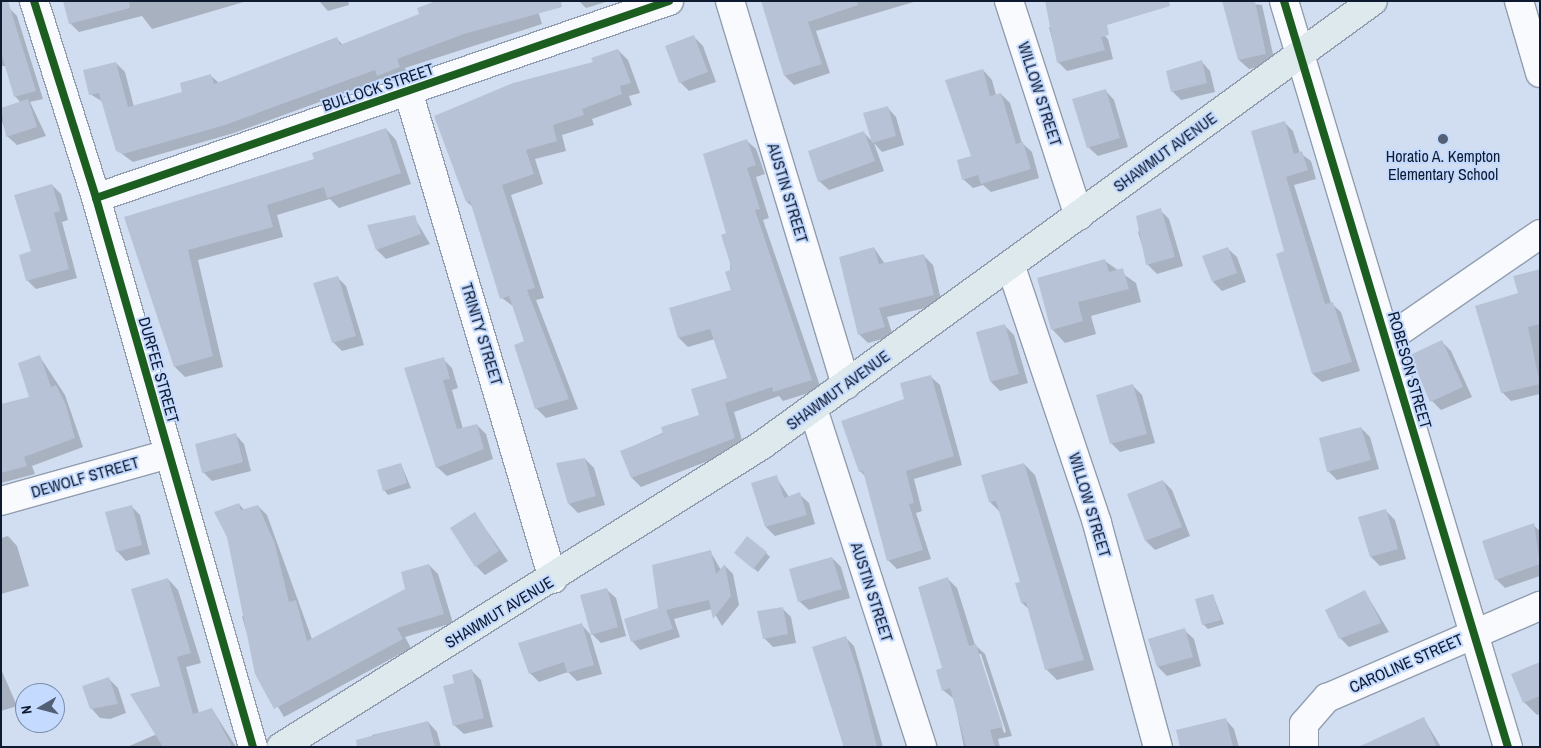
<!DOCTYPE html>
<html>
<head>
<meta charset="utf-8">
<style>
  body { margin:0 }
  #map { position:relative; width:1541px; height:748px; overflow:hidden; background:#d1def1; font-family:"Archivo Narrow",sans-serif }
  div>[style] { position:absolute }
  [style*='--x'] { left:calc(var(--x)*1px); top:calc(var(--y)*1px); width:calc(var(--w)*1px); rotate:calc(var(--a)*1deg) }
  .shadow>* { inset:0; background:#0003 }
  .building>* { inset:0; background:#b7c2d6 }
  .roads { filter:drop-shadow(1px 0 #919daf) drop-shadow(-1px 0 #919daf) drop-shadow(0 1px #919daf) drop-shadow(0 -1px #919daf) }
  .minor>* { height:28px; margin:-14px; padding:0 14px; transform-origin:14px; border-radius:14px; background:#f8fafd }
  .major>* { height:28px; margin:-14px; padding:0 14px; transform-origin:14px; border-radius:14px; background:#dde9ed }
  .cycleway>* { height:8px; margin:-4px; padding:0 4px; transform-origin:4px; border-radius:4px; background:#1b5e20 }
  .dots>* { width:14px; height:14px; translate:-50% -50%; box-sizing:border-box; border:2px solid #c4dafe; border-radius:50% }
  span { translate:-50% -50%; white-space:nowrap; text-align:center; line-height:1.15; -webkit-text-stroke:4px #c4dafe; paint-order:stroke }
  .street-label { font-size:16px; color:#0e1a30 }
  .poi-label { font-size:16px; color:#0e1a30 }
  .frame { position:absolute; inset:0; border:2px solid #0e1a30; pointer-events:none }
  .north { position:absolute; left:15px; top:683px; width:50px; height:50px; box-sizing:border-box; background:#c4dafe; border:1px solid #7b8dac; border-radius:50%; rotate:262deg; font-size:14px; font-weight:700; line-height:20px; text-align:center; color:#0e1a30 }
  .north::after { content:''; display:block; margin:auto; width:18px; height:22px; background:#525f74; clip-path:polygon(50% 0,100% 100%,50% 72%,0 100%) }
</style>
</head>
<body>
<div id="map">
  <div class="shadow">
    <i style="clip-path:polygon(64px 1px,247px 1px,152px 29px,142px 16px,79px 32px,70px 23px)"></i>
    <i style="clip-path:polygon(348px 1px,349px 5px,328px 11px,319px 1px)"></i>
    <i style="clip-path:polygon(535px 1px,542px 24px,405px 68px,408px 76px,388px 84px,383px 79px,234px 133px,133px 162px,118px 151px,103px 102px,90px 94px,116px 63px,125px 72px,134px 107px,184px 93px,210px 75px,219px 83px,337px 39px,343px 45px,421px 15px)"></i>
    <i style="clip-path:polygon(579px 1px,609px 1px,586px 8px)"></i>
    <i style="clip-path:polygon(762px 1px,917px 1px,816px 31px,830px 73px,794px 85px,785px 76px)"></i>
    <i style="clip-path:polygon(1227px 1px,1262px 5px,1275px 63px,1249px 69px,1239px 60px)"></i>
    <i style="clip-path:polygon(9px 8px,17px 16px,43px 99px,30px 102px,46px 136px,17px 145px,7px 136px,1px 118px,1px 109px,21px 103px,15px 96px,6px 66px,1px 66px,1px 10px)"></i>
    <i style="clip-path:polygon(1049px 27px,1099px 30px,1108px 39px,1113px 59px,1067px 71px,1058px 62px)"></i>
    <i style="clip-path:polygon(694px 37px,703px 46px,716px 82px,689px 91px,680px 82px)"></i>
    <i style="clip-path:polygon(618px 50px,628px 60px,640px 93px,629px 96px,632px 105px,592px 119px,594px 125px,562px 135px,566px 151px,535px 159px,543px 184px,511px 195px,544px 298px,536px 300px,578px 409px,546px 418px,536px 408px,526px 342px,514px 307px,502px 298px,474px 208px,467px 202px,594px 63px)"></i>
    <i style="clip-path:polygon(1201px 61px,1210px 71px,1215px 92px,1181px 100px,1172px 91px)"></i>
    <i style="clip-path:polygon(983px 70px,992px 80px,996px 95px,1001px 94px,1010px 103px,1022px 143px,1032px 152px,1039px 178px,991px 192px,983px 185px,973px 188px,963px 179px,973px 156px)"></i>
    <i style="clip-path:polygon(1105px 90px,1114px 100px,1128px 147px,1098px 156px,1088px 147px)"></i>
    <i style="clip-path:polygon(887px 107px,896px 117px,904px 145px,882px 152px,874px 143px,884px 171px,829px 190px,819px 181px,864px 133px,873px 142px)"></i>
    <i style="clip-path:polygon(1284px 122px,1293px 131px,1300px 153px,1311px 161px,1316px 179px,1294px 185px,1331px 303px,1341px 312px,1360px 371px,1322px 382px,1313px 374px,1285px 252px)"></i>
    <i style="clip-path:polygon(386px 129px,396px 140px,411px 184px,339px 208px,330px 199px,277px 215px,283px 237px,198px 260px,223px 367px,185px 377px,175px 367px,126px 218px,316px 159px)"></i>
    <i style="clip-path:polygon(746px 140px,756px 149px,765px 174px,756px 177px,769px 218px,763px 220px,821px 389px,783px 401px,779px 396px,734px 412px,744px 447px,641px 487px,632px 478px,622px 451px,701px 416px,729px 379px,715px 339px,688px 347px,679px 338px,671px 309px,732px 291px,728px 234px)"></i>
    <i style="clip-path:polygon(52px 185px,61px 194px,68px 220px,62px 222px,77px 278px,36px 289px,27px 280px)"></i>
    <i style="clip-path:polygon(1160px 210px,1169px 219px,1183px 266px,1157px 274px,1148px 265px,1138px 232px)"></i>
    <i style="clip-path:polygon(414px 217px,430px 244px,386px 259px,377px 250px,369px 226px)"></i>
    <i style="clip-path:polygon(874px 248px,885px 264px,924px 256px,933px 265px,942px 304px,887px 317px,893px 336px,868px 343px,859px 334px)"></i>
    <i style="clip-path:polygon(1227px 248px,1237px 257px,1246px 282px,1222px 291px,1213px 282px)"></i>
    <i style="clip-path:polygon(1105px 261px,1136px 283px,1141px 302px,1091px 316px,1096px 334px,1065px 343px,1052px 329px)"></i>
    <i style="clip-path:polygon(1540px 270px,1540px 394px,1511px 401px,1502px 392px,1520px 294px)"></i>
    <i style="clip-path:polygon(337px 277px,346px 286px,364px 345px,342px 351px,333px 342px)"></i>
    <i style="clip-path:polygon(1005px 326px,1014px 335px,1028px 383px,1000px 391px,991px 382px)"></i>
    <i style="clip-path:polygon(1442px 342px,1451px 351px,1472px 397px,1441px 410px,1432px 401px)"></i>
    <i style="clip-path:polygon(40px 357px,65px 395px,83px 447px,32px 466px,35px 474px,1px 483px,1px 405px,30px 398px)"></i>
    <i style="clip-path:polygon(443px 359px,452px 368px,458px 388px,452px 390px,463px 429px,477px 425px,486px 434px,493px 459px,447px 476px,437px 467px)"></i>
    <i style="clip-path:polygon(931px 377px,940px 385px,962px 465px,914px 479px,922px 511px,916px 513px,931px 559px,897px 569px,888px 560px,866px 477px,860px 471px,906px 400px)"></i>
    <i style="clip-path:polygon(1133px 386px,1142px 395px,1155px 443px,1120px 452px,1111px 443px)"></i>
    <i style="clip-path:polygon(1361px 428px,1370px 437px,1379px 469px,1337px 480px,1328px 471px)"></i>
    <i style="clip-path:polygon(235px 434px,244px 444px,251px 471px,212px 481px,203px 472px)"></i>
    <i style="clip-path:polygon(585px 459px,594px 468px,605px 505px,578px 513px,569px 504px)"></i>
    <i style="clip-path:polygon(401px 464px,411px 488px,388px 495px,384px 490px)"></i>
    <i style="clip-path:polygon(1024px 464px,1035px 475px,1094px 670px,1057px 680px,1046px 669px,1030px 610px,1022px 603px,1022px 582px,1000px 512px,990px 502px)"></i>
    <i style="clip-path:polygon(776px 477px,789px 497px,799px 494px,809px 503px,815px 524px,775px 536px,766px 527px)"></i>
    <i style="clip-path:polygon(1163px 481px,1172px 490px,1190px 536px,1155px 550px,1146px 541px,1128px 495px)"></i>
    <i style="clip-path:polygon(239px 504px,245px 511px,258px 506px,267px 515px,312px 639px,407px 589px,429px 565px,438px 574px,453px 623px,405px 637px,411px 648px,284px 717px,258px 673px,242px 616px,247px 615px)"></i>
    <i style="clip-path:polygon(131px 506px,140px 515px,150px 554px,126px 561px,117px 551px)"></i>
    <i style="clip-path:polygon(1386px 511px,1395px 520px,1406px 559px,1380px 566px,1371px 557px,1359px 518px)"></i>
    <i style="clip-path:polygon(475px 514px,508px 561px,485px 575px,476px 566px)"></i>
    <i style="clip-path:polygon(1533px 525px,1540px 531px,1540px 576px,1505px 588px,1496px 579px)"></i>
    <i style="clip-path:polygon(8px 536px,17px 546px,29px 586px,1px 594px,1px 538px)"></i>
    <i style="clip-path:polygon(710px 551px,721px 570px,725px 566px,733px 574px,739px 605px,722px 626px,712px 609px,674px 619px,680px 637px,640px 650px,632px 641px)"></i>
    <i style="clip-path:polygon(766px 553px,770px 557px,758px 572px,740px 557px)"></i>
    <i style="clip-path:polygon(832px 558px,841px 567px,850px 598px,809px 610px,799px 601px)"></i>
    <i style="clip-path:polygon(168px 579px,178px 590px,201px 663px,186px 667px,199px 713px,212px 709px,236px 747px,127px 747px,157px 734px)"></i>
    <i style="clip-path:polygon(evenodd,948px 579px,957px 588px,975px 645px,985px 654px,1012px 736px,998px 739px,1000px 747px,964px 747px,954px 699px,943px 690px,948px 579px,978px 654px,981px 654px,1006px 732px,1004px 733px,978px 654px)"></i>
    <i style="clip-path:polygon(606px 589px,616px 598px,626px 636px,601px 643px,592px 634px)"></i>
    <i style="clip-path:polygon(1365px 592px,1389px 632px,1349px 647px,1340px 638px)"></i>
    <i style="clip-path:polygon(1213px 595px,1224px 624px,1208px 629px,1203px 624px)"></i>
    <i style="clip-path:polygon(782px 608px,791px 617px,796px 643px,773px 647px,764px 638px)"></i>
    <i style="clip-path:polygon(581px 624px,590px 634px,602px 674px,577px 681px,568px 672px,539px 682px,530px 673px)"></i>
    <i style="clip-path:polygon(1184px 630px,1194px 639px,1201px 666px,1167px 676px,1158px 667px)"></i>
    <i style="clip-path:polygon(845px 637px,854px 646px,883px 747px,844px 747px,813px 648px)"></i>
    <i style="clip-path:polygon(1540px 663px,1540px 714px,1537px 715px,1524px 702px)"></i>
    <i style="clip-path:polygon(1px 669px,17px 706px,1px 711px)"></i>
    <i style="clip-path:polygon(472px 671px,481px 680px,493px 727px,464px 734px,454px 725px,456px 684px)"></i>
    <i style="clip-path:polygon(108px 678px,118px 688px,126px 713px,110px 719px,100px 718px,91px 708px)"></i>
    <i style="clip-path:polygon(1225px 719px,1234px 729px,1239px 747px,1182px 747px)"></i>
    <i style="clip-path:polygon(1424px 719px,1441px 747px,1370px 747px)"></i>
    <i style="clip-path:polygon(428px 722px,437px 732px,441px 747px,374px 747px,372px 735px)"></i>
  </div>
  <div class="building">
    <i style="clip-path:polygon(1px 1px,8px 1px,36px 91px,14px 97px,1px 52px)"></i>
    <i style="clip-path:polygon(63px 1px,129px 1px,130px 8px,69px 24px)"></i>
    <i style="clip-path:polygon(436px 1px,561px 1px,562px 7px,464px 34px,397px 59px,400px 67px,377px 76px,375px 70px,225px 125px,123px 154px,116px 151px,99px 93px,89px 95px,83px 70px,116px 62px,128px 107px,182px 92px,180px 83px,211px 74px,214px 84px,337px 37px,340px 45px,419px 14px,417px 8px)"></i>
    <i style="clip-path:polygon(761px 1px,857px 1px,858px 5px,808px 22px,822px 64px,784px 76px)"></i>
    <i style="clip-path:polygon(1045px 1px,1169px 1px,1170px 6px,1107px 25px,1109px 35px,1101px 37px,1105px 50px,1057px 63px)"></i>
    <i style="clip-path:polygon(1222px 1px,1255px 1px,1266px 54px,1238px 60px)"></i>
    <i style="clip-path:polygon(694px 35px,708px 72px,679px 83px,665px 46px)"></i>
    <i style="clip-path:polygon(618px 49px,631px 83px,620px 86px,622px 94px,582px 109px,584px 115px,553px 125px,557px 141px,526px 150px,534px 174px,502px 185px,535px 288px,527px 290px,569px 399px,535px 409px,514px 345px,524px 341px,509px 296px,500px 299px,470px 201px,466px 202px,434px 116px,513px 83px,593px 62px,591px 58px)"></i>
    <i style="clip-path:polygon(1202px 60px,1207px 83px,1171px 92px,1166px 71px)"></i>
    <i style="clip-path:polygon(983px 69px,990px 96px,1001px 93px,1016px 144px,1023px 142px,1031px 169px,981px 184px,978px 175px,962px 180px,957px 160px,971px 156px,945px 80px)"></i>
    <i style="clip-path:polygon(1106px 89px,1120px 138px,1087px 148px,1072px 99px)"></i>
    <i style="clip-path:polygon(28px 99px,37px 127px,6px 137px,1px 108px)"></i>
    <i style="clip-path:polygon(888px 106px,896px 136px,872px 143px,863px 113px)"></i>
    <i style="clip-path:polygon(1285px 121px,1294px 154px,1302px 151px,1308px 170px,1286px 177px,1325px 304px,1333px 302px,1352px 362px,1312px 374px,1276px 254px,1284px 251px,1251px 131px)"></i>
    <i style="clip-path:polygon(386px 128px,401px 173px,327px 198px,324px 187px,267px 205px,273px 227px,188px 250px,213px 356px,174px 367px,124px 217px,314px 159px,312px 153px)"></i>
    <i style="clip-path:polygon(864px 131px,875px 161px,818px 182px,808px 151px)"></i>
    <i style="clip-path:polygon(747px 139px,756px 165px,747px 168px,760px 209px,755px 210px,812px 380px,773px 392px,772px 387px,725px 403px,735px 438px,631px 478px,620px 451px,663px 434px,661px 427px,699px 415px,691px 389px,727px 378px,710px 329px,678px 338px,669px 308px,731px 290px,725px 272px,732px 269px,721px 235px,726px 233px,703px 154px)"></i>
    <i style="clip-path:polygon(52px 184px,60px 211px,54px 213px,69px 269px,26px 281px,19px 255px,31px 251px,14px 195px)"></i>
    <i style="clip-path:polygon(1161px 208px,1175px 257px,1146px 265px,1136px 216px)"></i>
    <i style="clip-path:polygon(415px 215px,421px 234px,376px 250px,367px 225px)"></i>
    <i style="clip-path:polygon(874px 247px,879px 264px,924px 254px,934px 295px,879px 308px,885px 327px,858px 335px,839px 257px)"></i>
    <i style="clip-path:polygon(1228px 247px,1237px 273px,1212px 282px,1202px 256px)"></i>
    <i style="clip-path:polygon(1105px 259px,1109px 272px,1123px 268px,1129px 289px,1078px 302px,1083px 321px,1051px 330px,1037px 278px)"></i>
    <i style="clip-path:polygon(1540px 269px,1540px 324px,1528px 327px,1540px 384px,1501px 393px,1475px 306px,1518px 293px,1513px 276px)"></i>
    <i style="clip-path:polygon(338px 276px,356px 336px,332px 343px,313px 283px)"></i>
    <i style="clip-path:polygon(1005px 324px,1019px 374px,990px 382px,976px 332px)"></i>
    <i style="clip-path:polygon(1442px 340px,1463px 387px,1430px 402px,1410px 355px)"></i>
    <i style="clip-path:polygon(40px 355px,51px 387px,56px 385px,66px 405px,75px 438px,24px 457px,27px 466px,1px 473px,1px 404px,29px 397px,18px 363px)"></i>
    <i style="clip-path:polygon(444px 357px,450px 379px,443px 380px,457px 429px,477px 424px,484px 449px,436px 468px,404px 368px)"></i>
    <i style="clip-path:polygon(931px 375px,954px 456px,906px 471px,914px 503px,909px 504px,923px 550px,887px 561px,863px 471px,859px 472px,841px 421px,904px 399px,900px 383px)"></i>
    <i style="clip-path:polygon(1133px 384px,1147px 434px,1110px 444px,1096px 395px)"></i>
    <i style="clip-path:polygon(1361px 427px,1371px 460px,1327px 472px,1319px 438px)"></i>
    <i style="clip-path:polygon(236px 433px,243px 462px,202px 473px,195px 444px)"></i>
    <i style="clip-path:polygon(585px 458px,596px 496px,568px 504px,556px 463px)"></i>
    <i style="clip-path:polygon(401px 463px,407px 483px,383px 491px,377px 470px)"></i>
    <i style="clip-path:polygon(1024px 463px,1084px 660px,1045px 670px,1026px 602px,1021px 603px,1015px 583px,1020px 582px,996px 501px,989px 502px,981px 475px)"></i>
    <i style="clip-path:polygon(777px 475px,784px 498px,800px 492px,807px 515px,765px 527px,751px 483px)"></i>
    <i style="clip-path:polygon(1163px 480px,1182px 527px,1145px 541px,1127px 494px)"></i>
    <i style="clip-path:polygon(239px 503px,241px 510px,258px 505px,275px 544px,289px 602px,296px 600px,307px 641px,405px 589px,401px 572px,429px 564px,444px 614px,397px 628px,403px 639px,274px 709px,255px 674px,227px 537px,214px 512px)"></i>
    <i style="clip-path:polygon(132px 505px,142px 545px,116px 552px,105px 512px)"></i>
    <i style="clip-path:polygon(1386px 509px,1398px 549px,1370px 557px,1358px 517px)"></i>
    <i style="clip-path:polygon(475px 512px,499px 551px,475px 567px,450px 528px)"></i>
    <i style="clip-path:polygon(1534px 523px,1540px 564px,1495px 580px,1482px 541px)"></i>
    <i style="clip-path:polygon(747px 536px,767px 552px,753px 569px,734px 553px)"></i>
    <i style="clip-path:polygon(711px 550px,716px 574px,725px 564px,731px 596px,713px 619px,709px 600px,666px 610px,673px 629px,631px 642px,624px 619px,658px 608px,652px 565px)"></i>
    <i style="clip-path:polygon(832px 557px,842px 589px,798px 602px,789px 569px)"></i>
    <i style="clip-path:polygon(948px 577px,969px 646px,976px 644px,1003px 727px,990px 730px,995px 747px,966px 747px,950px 688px,942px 691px,936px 670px,942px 668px,918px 587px)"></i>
    <i style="clip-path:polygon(168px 578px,191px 653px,177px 657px,193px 714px,212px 708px,232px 747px,163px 747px,130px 694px,160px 686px,131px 589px)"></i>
    <i style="clip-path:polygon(607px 588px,618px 627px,591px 635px,580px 595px)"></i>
    <i style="clip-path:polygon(1365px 590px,1381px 623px,1339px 639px,1325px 610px)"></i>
    <i style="clip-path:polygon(1213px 594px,1221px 620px,1202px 625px,1195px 599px)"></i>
    <i style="clip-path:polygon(783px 607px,788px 634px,763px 639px,757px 611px)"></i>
    <i style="clip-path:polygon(582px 623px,594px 665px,567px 673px,564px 662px,529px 674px,518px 643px)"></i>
    <i style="clip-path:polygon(1185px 628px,1193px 657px,1157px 667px,1148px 639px)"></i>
    <i style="clip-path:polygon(846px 636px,859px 675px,877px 747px,844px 747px,812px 647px)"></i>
    <i style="clip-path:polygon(1540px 662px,1540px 696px,1523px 703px,1511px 674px)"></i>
    <i style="clip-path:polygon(472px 669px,484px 718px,453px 726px,443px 686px,454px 683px,452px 675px)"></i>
    <i style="clip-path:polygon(109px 677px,118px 704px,90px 709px,82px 686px)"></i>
    <i style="clip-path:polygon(1424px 717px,1437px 747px,1358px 747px)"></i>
    <i style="clip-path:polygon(1226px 718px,1233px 747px,1180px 747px,1176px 730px)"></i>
    <i style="clip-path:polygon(428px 721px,435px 747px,357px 747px,356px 740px)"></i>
  </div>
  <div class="roads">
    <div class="minor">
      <i style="--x:34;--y:1;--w:207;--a:72.5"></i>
      <i style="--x:96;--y:198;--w:571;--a:74.04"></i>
      <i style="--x:730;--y:1;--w:401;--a:73.2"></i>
      <i style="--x:1009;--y:1;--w:226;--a:72"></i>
      <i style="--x:1284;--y:1;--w:779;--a:73.29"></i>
      <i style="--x:1519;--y:1;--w:75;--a:73.7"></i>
      <i style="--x:408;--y:91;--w:509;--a:73.45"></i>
      <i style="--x:96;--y:198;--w:606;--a:-18.97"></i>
      <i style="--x:1011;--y:267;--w:270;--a:71.4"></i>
      <i style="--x:1097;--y:523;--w:232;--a:74.8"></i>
      <i style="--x:1388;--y:339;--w:185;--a:-34.6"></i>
      <i style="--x:813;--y:409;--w:355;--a:72.1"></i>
      <i style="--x:1;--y:501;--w:173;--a:-15.7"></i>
      <i style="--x:1304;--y:747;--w:23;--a:-90"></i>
      <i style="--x:1304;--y:724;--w:35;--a:-49"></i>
      <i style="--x:1327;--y:698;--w:232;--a:-23.4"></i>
    </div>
    <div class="major">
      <i style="--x:281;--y:747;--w:568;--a:-32.12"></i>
      <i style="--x:762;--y:445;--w:755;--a:-36.01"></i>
    </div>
  </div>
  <div class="cycleway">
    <i style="--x:34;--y:1;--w:207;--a:72.5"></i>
    <i style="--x:96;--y:198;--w:571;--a:74.04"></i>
    <i style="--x:1284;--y:1;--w:779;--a:73.29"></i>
    <i style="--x:96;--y:198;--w:606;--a:-18.97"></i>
  </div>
  <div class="dots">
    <i style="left:1443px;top:139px;background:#525f74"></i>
  </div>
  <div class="street-label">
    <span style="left:378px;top:87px;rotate:-19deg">BULLOCK STREET</span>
    <span style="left:1040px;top:94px;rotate:72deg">WILLOW STREET</span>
    <span style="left:1165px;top:152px;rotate:-36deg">SHAWMUT AVENUE</span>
    <span style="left:788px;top:193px;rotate:73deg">AUSTIN STREET</span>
    <span style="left:482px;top:334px;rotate:73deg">TRINITY STREET</span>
    <span style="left:159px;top:370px;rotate:74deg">DURFEE STREET</span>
    <span style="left:1410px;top:370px;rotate:74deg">ROBESON STREET</span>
    <span style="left:838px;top:390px;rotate:-36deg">SHAWMUT AVENUE</span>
    <span style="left:85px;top:477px;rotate:-16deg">DEWOLF STREET</span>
    <span style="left:1090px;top:505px;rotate:73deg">WILLOW STREET</span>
    <span style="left:872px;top:592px;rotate:72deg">AUSTIN STREET</span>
    <span style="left:499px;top:612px;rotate:-31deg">SHAWMUT AVENUE</span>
    <span style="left:1406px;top:663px;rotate:-24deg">CAROLINE STREET</span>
  </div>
  <div class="poi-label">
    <span style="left:1443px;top:165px">Horatio A. Kempton<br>Elementary School</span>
  </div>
  <div class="frame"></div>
  <div class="north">N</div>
</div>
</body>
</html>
